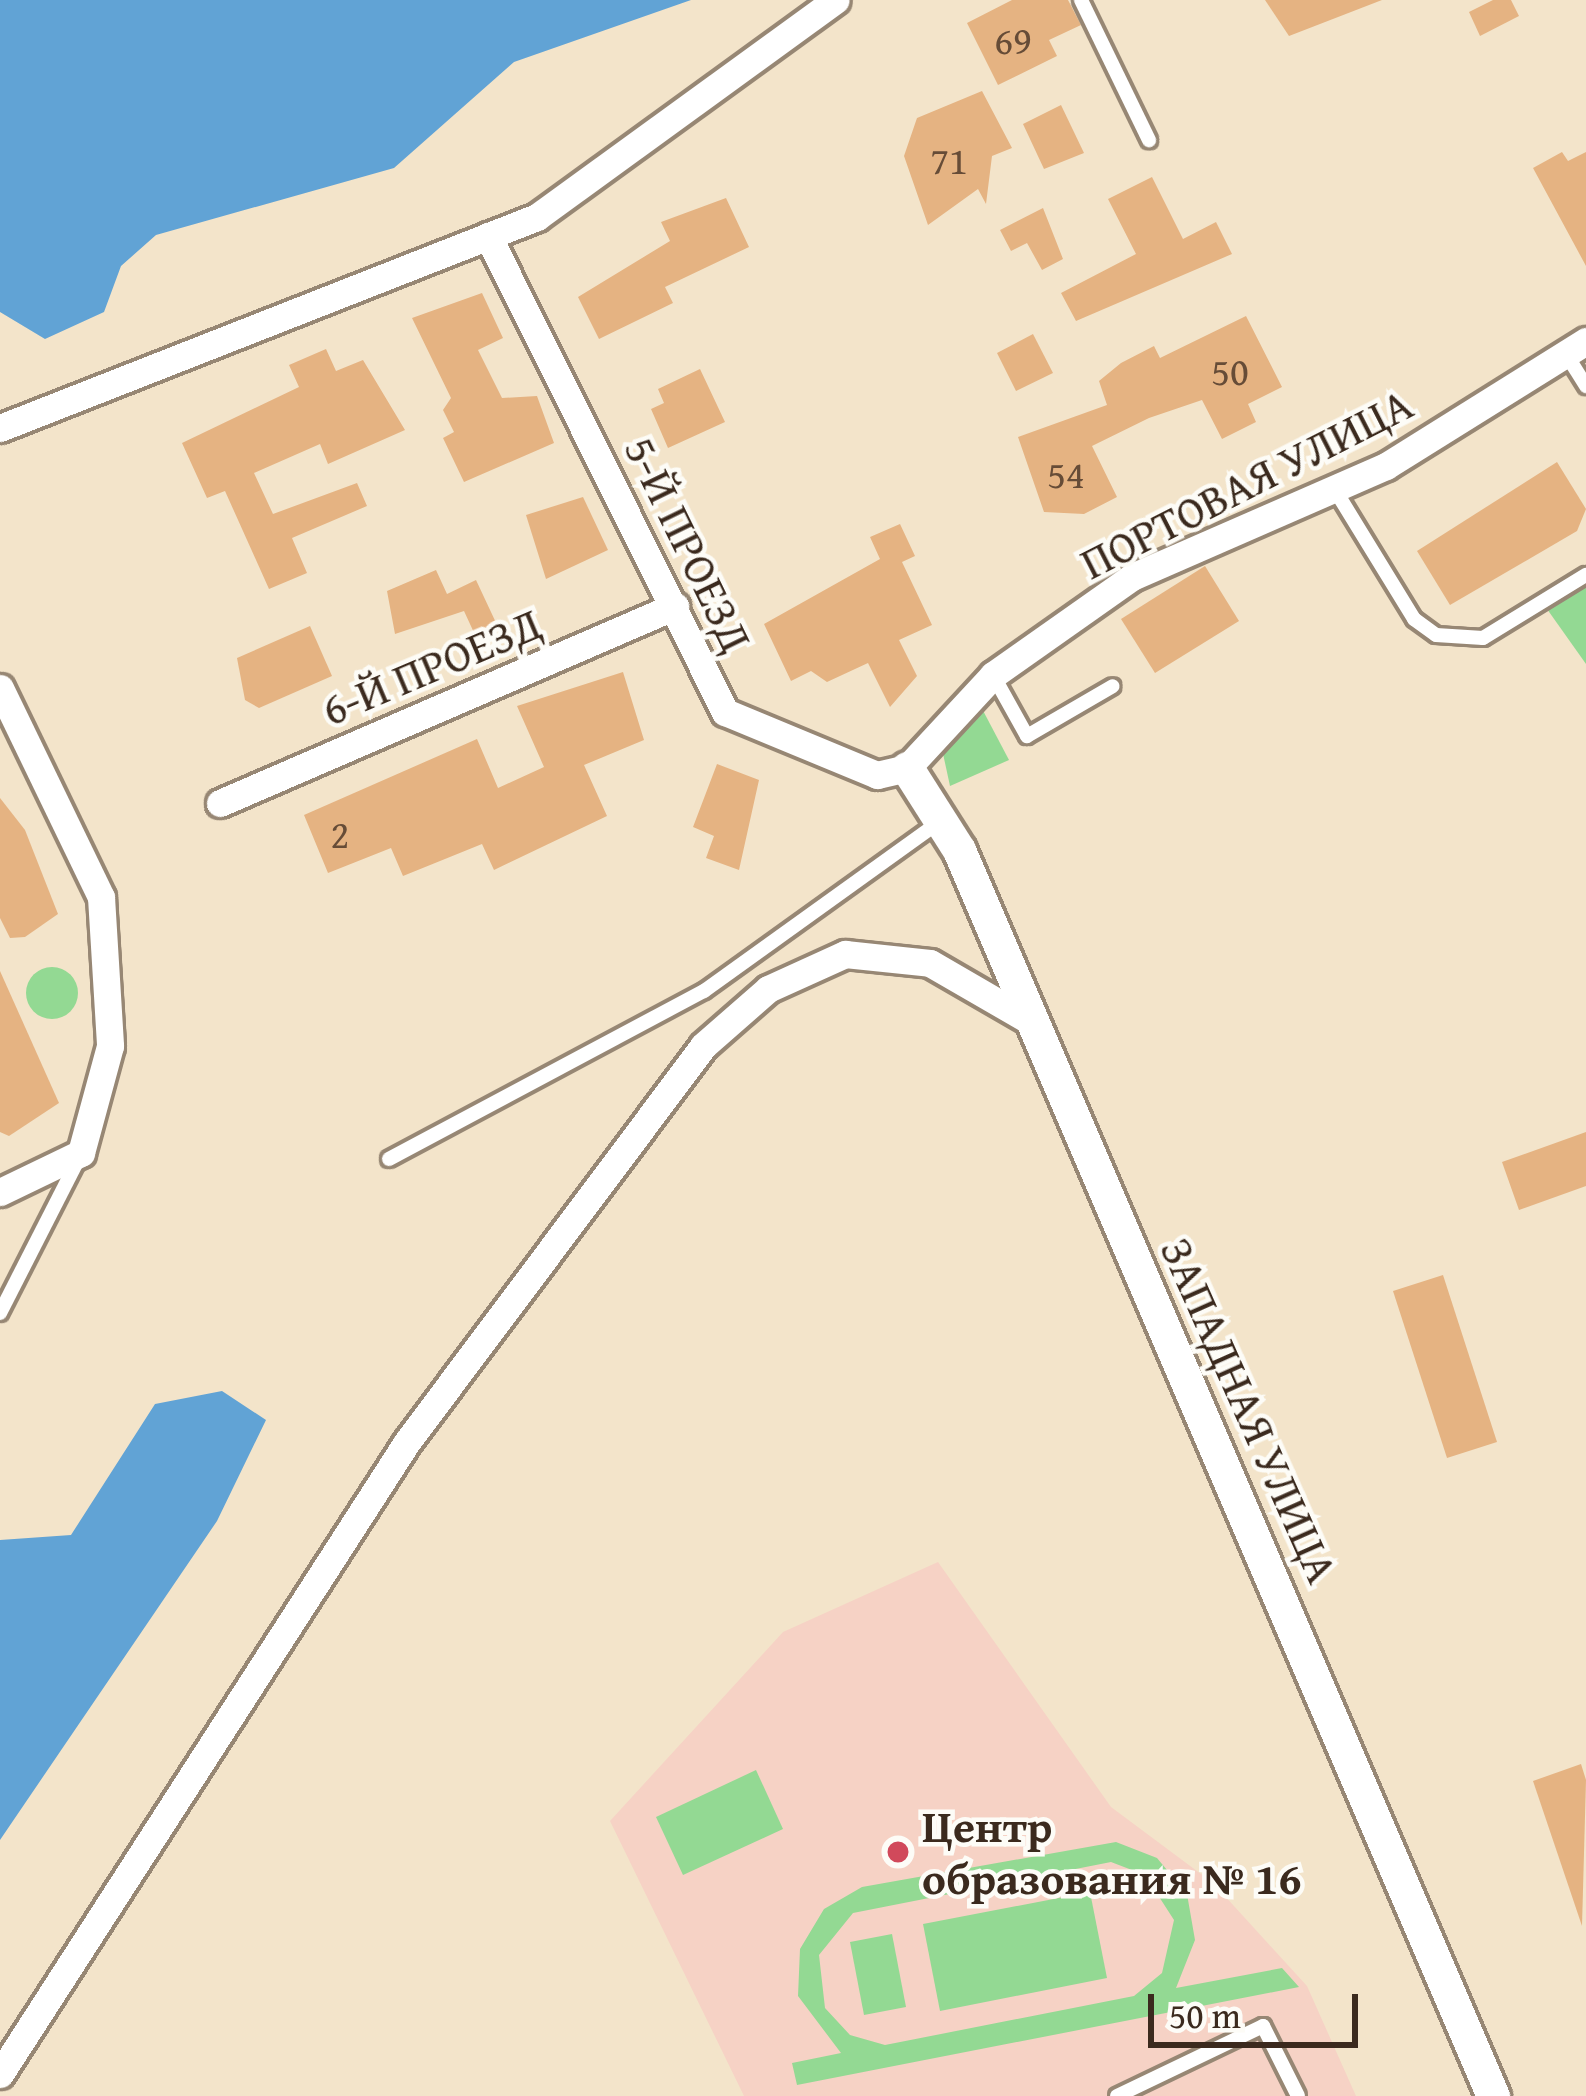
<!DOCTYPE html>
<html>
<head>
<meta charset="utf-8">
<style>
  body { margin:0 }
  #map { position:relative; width:1586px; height:2096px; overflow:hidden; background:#f3e4ca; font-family:"Gentium Book Plus",serif }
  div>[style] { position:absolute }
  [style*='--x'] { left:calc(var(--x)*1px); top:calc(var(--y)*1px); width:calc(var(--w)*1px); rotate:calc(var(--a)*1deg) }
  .built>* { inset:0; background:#f6d2c5 }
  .green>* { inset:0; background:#93d993 }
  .round { border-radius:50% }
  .water>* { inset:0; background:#61a3d5 }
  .building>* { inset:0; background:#e5b382 }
  .roads { filter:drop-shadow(3px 0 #978774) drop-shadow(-3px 0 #978774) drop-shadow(0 3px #978774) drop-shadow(0 -3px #978774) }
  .service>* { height:14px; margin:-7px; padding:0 7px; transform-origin:7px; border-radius:7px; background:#fff }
  .minor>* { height:27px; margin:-13.5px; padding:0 13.5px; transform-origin:13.5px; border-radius:13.5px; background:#fff }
  .tertiary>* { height:33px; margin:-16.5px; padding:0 16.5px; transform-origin:16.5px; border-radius:16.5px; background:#fff }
  .dots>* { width:33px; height:33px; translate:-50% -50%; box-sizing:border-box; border:6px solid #fdfcf7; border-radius:50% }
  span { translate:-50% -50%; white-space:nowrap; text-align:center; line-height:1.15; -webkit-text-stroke:9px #fdfcf7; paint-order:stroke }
  .number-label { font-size:39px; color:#664c37 }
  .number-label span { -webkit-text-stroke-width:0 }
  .street-label { font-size:45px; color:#3b2a1e }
  .poi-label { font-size:45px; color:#3b2a1e; font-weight:700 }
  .left { translate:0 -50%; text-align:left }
  .scale { position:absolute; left:1148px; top:1994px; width:210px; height:54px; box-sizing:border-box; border:6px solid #3b2a1e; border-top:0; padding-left:15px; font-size:36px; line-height:42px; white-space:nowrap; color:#3b2a1e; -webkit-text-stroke:9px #fdfcf7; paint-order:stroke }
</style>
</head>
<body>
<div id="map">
  <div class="built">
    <i style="clip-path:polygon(938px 1562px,1111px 1807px,1213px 1883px,1307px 1986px,1356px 2096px,744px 2096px,610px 1821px,783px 1632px)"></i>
  </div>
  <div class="green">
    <i style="clip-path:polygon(1586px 584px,1586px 664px,1547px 609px)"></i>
    <i style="clip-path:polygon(979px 703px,1009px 760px,950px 786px,942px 749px)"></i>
    <i class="round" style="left:26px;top:967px;width:52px;height:52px"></i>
    <i style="clip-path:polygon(756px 1770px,783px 1829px,683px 1875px,656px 1817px)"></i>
    <i style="clip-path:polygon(evenodd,1116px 1842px,1157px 1858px,1187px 1894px,1195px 1940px,1176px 1988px,1282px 1968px,1299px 1987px,797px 2085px,792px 2063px,841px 2053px,798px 1996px,800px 1949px,824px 1909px,862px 1887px,1116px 1842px,1111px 1862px,1145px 1875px,1174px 1920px,1162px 1973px,1134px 1996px,885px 2045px,850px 2035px,825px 2008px,819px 1955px,853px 1913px,1111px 1862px)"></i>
    <i style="clip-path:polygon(1090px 1892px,1107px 1978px,940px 2011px,923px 1924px)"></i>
    <i style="clip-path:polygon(892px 1934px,906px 2007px,864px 2015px,850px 1942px)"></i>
  </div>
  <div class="water">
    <i style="clip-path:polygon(0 0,691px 0,514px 62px,394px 168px,156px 235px,121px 266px,104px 312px,45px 339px,0 312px)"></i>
    <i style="clip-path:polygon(222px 1391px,266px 1420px,217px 1521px,0 1840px,0 1540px,71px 1535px,155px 1404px)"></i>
  </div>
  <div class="building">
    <i style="clip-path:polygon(1012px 0,1068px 0,1081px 25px,1049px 40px,1057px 56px,998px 85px,967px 23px)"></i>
    <i style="clip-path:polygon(1265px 0,1382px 0,1289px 36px)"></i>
    <i style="clip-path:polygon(1493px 0,1511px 0,1519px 16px,1480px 36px,1469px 12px)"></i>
    <i style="clip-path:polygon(982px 91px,1012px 148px,992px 156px,986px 204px,978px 189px,928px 225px,904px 156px,917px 118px)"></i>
    <i style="clip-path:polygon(1061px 105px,1084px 153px,1044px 169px,1023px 124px)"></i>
    <i style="clip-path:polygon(1562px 152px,1568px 161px,1586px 152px,1586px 266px,1533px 168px)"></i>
    <i style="clip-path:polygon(1152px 177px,1183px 239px,1216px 222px,1232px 254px,1076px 321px,1061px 293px,1136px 254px,1108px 199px)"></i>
    <i style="clip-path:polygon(726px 198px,749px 247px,665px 287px,673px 303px,599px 339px,578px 297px,670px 241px,661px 222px)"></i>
    <i style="clip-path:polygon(1043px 208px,1063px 259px,1042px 270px,1027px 243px,1011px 251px,1000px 230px)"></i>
    <i style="clip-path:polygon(482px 293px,503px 338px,478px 350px,502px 398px,537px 396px,554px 443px,464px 482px,443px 438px,454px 432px,443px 410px,451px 398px,412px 318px)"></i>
    <i style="clip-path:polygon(1246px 316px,1282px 387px,1248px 404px,1256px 422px,1222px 439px,1202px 400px,1149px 418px,1092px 446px,1117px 497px,1084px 514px,1044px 512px,1018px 437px,1107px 405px,1099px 381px,1121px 363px,1154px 346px,1160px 358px)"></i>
    <i style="clip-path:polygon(1033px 334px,1053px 373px,1016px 391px,997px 353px)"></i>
    <i style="clip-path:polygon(326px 349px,336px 371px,363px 360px,405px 430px,328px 464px,320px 444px,254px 473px,273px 514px,357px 483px,367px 506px,292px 538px,307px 573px,269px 589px,225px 491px,207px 498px,182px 443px,299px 387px,289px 365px)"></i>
    <i style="clip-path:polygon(700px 369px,725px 422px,668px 448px,651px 409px,664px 403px,658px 389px)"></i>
    <i style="clip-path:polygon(1557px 462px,1586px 509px,1577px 531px,1450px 605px,1417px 551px)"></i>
    <i style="clip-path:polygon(583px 497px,608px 550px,546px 579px,526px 515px)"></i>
    <i style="clip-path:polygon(900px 524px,915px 556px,902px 562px,932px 625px,899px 640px,917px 676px,890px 707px,868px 663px,827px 682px,811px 671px,791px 681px,764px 624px,880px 559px,870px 537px)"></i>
    <i style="clip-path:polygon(1205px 566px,1239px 621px,1155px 673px,1121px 619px)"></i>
    <i style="clip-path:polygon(436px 570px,447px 594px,476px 580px,498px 627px,476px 637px,464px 611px,395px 634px,387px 591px)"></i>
    <i style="clip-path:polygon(310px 626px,332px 676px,259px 708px,245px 700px,237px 658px)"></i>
    <i style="clip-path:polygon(623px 672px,644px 740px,584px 765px,607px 816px,494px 870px,482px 844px,403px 876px,391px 848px,328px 873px,304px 815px,477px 739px,498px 788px,544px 767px,517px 706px)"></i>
    <i style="clip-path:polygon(717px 764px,759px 780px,739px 870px,706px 858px,714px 836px,693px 827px)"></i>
    <i style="clip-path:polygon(0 798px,25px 830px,58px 914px,25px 937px,10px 938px,0 918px)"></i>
    <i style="clip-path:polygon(0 971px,59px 1103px,9px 1136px,0 1132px)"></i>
    <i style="clip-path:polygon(1586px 1132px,1586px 1186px,1519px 1210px,1502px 1162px)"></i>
    <i style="clip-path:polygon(1443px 1275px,1497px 1442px,1447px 1458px,1393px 1291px)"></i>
    <i style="clip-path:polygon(1581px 1764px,1586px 1780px,1582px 1926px,1533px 1781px)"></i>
  </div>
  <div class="roads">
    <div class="service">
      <i style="--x:1081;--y:0;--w:156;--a:64.1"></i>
      <i style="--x:1566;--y:354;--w:38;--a:58"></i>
      <i style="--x:1332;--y:485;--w:157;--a:58.5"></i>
      <i style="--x:1414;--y:619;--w:27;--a:36"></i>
      <i style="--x:1436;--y:635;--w:47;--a:3.7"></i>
      <i style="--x:1483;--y:638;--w:121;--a:-31.5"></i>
      <i style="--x:993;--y:675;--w:70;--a:60.9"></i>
      <i style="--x:1027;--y:736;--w:99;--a:-30.2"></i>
      <i style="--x:389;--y:1159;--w:357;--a:-28.1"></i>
      <i style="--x:704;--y:991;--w:288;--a:-35.7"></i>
      <i style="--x:0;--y:1313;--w:174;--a:-63"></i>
      <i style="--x:1117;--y:2096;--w:162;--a:-25.6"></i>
      <i style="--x:1263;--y:2026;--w:78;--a:63.4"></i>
    </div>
    <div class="minor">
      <i style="--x:488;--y:236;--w:532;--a:63.53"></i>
      <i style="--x:725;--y:712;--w:165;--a:22.5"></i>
      <i style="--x:877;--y:775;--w:31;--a:-13"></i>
      <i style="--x:907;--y:768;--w:127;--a:-47.2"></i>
      <i style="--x:993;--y:675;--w:170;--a:-35.2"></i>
      <i style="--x:1132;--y:577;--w:277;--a:-23.6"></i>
      <i style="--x:1386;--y:466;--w:236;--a:-32"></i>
      <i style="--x:0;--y:428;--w:577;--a:-21.45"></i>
      <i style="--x:537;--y:217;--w:369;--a:-36"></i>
      <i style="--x:0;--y:688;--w:232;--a:64.2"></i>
      <i style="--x:101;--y:897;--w:149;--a:86.5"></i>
      <i style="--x:110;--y:1046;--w:111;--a:105.2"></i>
      <i style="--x:81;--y:1153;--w:90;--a:154.3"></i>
      <i style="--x:220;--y:803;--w:496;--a:-23.4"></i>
      <i style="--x:0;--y:2074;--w:752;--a:-57.22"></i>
      <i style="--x:407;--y:1442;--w:494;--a:-53.2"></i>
      <i style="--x:703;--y:1046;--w:86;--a:-41.2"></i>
      <i style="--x:768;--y:989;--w:85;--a:-24.4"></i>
      <i style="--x:845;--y:954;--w:85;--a:6"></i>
      <i style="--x:930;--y:963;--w:110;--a:30.1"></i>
    </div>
    <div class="tertiary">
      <i style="--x:907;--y:768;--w:97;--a:57.6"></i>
      <i style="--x:959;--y:850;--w:1356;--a:66.8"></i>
    </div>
  </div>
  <div class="dots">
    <i style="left:898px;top:1852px;background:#d1495b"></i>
  </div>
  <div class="number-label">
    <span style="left:1013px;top:40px">69</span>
    <span style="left:949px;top:160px">71</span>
    <span style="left:1230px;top:371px">50</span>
    <span style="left:1066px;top:474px">54</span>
    <span style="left:340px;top:834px">2</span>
  </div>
  <div class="street-label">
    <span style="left:1246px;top:483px;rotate:-27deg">ПОРТОВАЯ УЛИЦА</span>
    <span style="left:689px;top:544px;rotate:64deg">5-Й ПРОЕЗД</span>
    <span style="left:431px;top:666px;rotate:-23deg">6-Й ПРОЕЗД</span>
    <span style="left:1250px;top:1410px;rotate:66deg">ЗАПАДНАЯ УЛИЦА</span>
  </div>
  <div class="poi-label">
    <span class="left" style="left:922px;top:1852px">Центр<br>образования № 16</span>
  </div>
  <div class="scale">50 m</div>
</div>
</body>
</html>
